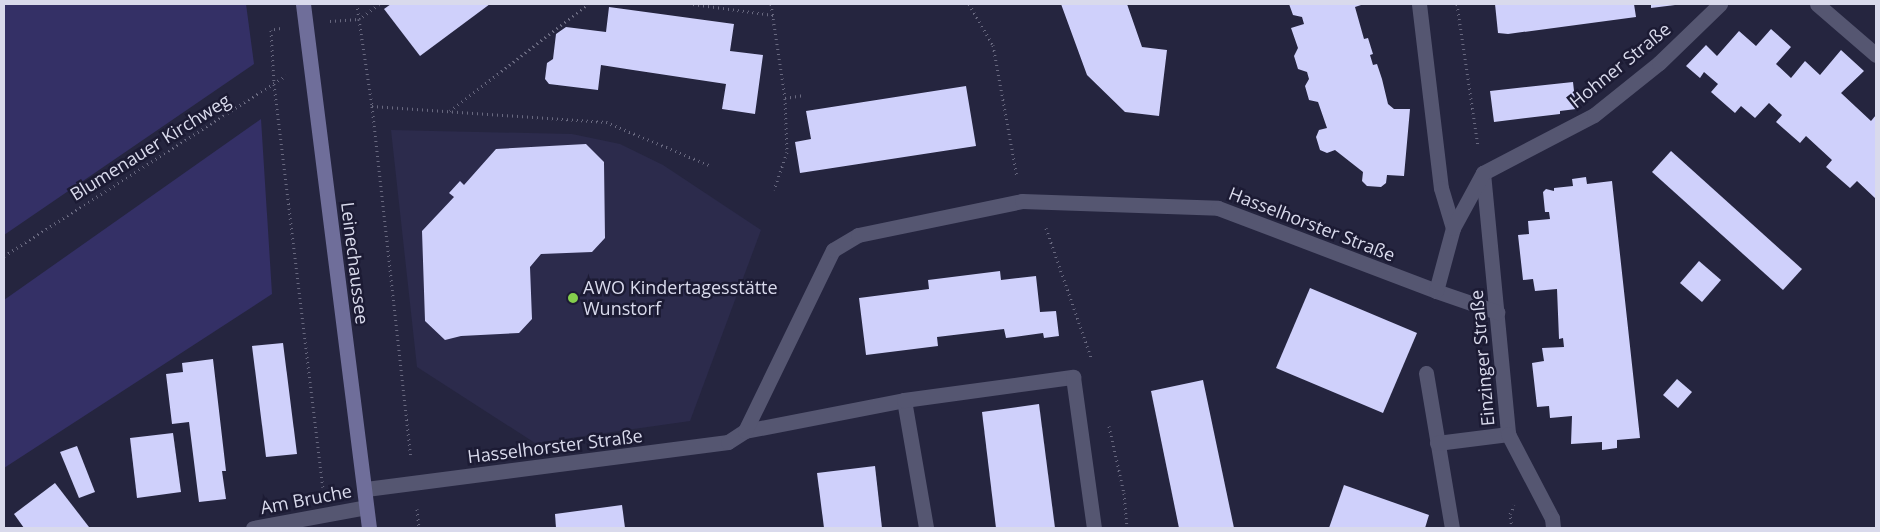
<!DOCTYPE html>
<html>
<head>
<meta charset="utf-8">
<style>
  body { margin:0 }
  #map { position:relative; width:1880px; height:532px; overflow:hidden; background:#25253f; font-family:"Open Sans",sans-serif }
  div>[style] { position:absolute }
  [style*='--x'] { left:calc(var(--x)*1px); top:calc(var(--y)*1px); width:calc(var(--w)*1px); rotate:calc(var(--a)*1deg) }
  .built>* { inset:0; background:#2c2b4c }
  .green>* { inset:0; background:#343066 }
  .building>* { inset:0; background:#cfd0fb }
  .path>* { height:3px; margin-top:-1.5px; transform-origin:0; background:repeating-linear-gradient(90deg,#68687f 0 1px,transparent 0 5px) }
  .lane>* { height:15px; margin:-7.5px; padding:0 7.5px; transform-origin:7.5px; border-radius:7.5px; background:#555671 }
  .street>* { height:15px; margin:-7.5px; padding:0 7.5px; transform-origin:7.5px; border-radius:7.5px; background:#555671 }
  .secondary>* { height:15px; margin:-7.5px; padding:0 7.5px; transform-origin:7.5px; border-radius:7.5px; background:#6f6e9a }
  .dots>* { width:14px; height:14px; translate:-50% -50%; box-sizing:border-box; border:2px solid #1c1b34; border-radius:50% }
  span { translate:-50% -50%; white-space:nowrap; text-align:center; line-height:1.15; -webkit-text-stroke:5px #1c1b34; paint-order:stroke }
  .street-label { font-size:18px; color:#d9daec }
  .poi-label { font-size:18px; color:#d9daec }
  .left { translate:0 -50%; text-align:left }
  .frame { position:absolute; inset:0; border:5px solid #d9daec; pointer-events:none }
</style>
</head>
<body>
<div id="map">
  <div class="built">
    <i style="clip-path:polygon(391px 130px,572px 134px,620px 144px,663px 165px,761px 230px,690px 421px,535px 443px,417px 367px)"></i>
  </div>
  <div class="green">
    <i style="clip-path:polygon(4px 4px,246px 4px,254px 64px,4px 235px)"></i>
    <i style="clip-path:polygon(261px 119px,272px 294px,4px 468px,4px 300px)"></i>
  </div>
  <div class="building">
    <i style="clip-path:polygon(391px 4px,490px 4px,420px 56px,384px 9px)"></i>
    <i style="clip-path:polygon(1061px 4px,1127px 4px,1142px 47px,1167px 50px,1159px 116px,1125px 112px,1087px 75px)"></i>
    <i style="clip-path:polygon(1289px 4px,1364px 4px,1355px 7px,1364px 39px,1368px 38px,1373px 54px,1370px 55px,1373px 65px,1377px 64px,1382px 79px,1388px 104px,1394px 109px,1410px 109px,1404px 176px,1387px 175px,1386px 183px,1381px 187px,1367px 186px,1362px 181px,1363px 172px,1335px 150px,1327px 153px,1320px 150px,1316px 137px,1319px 130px,1327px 128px,1318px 102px,1309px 100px,1305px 86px,1309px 79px,1307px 72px,1298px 69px,1294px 56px,1298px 48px,1291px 28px,1304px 24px,1302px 17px,1293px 15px)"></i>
    <i style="clip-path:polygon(1495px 4px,1634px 4px,1636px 17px,1508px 34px,1498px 33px)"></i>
    <i style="clip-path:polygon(1651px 4px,1675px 4px,1675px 5px,1651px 8px)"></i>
    <i style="clip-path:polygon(609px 7px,734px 24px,730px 51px,763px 55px,755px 114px,722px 109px,726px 84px,633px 70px,601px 65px,598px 90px,549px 84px,545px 79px,547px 63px,553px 59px,556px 34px,566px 27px,606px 32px)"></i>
    <i style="clip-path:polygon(1771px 29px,1791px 47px,1776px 64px,1791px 78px,1805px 61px,1820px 75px,1841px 50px,1864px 71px,1841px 93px,1871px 121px,1876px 115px,1876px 199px,1857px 181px,1850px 188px,1826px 167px,1832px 160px,1806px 136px,1800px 143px,1776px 122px,1782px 115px,1769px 103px,1755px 118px,1741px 106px,1735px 113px,1711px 92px,1718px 84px,1704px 72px,1700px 78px,1686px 66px,1706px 45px,1717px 56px,1739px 31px,1756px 46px)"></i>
    <i style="clip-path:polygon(1573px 82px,1576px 109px,1560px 111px,1560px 114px,1494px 122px,1490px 91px)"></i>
    <i style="clip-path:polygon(966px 86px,976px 146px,800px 173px,795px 142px,811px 139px,806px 111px)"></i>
    <i style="clip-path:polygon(586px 144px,604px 162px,605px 238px,592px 252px,541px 254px,530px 267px,532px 319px,519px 333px,461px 336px,445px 340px,425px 321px,422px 231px,454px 197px,449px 193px,460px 181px,464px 185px,496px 149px)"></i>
    <i style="clip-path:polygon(1671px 151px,1802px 269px,1783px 290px,1652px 172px)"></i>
    <i style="clip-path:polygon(1586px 177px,1587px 184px,1612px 181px,1640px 438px,1617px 440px,1617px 448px,1602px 450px,1602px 442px,1571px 444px,1572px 416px,1550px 418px,1549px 406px,1537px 407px,1532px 363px,1544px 361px,1542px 348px,1564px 347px,1563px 338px,1559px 339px,1557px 289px,1535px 291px,1533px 279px,1523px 280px,1518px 235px,1529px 234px,1528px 221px,1550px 219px,1549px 212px,1545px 212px,1543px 192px,1546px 189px,1554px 191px,1554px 188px,1573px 186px,1572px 179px)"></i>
    <i style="clip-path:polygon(1699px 261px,1721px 280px,1702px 302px,1680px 283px)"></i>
    <i style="clip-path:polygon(1000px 271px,1001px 280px,1036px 276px,1040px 312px,1056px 311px,1059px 336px,1044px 338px,1043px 333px,1006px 338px,1004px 329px,937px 337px,938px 346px,866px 355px,859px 298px,929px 289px,928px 280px)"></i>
    <i style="clip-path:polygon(1310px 288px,1417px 333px,1383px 413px,1276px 368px)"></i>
    <i style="clip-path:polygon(283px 343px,297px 454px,266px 457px,252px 346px)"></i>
    <i style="clip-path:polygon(213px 359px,226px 471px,222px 471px,226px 499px,199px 502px,189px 422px,172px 424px,166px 374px,183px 372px,182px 363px)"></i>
    <i style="clip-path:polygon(1677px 379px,1692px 392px,1678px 408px,1663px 395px)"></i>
    <i style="clip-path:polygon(1203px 380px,1234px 528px,1179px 528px,1151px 391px)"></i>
    <i style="clip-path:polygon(1039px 404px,1055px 528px,996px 528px,982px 412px)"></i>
    <i style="clip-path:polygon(173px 433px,181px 492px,137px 498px,130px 438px)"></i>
    <i style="clip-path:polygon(77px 446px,95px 492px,79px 498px,60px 452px)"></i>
    <i style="clip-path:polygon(875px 466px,882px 528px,824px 528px,817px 473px)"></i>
    <i style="clip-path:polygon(55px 483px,89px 527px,87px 528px,24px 528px,14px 514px)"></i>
    <i style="clip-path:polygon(1344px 485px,1429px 515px,1425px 528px,1329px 528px)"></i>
    <i style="clip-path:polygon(622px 505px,625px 528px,556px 528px,555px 514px)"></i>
  </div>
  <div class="path">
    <i style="--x:379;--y:4;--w:25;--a:143"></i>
    <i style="--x:359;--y:19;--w:88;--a:81.5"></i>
    <i style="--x:372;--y:106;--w:354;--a:83.7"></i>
    <i style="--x:693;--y:4;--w:81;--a:7.8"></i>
    <i style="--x:771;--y:4;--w:95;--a:81.5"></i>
    <i style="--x:785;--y:98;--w:54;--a:87.9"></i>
    <i style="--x:787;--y:152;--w:40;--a:108.9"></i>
    <i style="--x:969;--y:4;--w:48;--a:59.7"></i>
    <i style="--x:993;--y:45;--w:134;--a:79.7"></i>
    <i style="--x:1457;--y:4;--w:144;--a:81.6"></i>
    <i style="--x:330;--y:21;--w:29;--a:-4"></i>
    <i style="--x:359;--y:19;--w:15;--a:-98"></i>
    <i style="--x:280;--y:28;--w:9;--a:167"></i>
    <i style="--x:271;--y:30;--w:54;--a:86.8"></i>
    <i style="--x:274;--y:84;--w:406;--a:83.1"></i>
    <i style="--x:785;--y:98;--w:19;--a:-9"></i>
    <i style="--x:372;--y:106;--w:235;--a:3.9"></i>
    <i style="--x:606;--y:122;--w:112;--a:22.7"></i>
    <i style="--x:450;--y:111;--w:175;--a:-37.8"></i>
    <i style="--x:1046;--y:228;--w:137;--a:70.8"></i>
    <i style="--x:4;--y:256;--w:335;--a:-32.6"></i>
    <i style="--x:1109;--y:426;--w:69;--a:77.4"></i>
    <i style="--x:1124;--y:493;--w:35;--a:85"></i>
    <i style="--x:417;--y:509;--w:19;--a:84"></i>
    <i style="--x:1512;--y:528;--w:14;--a:-98"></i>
    <i style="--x:1510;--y:514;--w:10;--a:-66"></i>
  </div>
  <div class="lane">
    <i style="--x:1419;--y:4;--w:185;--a:83.2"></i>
    <i style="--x:1441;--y:188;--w:42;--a:73.3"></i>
    <i style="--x:1426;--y:373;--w:157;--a:80.5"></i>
    <i style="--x:1437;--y:443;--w:72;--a:-7.2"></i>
  </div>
  <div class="street">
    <i style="--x:1817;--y:4;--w:78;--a:40.8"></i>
    <i style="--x:1483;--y:173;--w:262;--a:84.5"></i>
    <i style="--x:1508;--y:434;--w:95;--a:62.4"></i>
    <i style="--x:1552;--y:518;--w:10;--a:84"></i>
    <i style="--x:1483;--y:173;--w:125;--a:-27.6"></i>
    <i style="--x:1594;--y:115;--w:83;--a:-38.7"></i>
    <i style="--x:1659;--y:63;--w:85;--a:-44"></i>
    <i style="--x:1436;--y:291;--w:65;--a:19"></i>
    <i style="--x:904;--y:400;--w:130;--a:80.2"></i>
    <i style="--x:745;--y:431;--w:162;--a:-11"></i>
    <i style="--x:904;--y:400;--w:171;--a:-7.8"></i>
    <i style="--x:1073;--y:377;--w:152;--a:82.1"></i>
    <i style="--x:366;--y:489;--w:365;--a:-7.4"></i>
    <i style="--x:728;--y:442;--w:20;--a:-33"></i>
    <i style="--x:745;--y:431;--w:201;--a:-64.1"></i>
    <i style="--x:833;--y:250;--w:29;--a:-31"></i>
    <i style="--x:858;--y:235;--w:167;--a:-11.7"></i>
    <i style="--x:1022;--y:201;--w:196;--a:2"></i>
    <i style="--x:1218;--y:208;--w:233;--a:20.8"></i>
    <i style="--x:1436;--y:291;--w:65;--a:-74.9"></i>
    <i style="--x:1453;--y:228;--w:63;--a:-61.4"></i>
    <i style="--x:253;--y:528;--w:115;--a:-10.5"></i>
  </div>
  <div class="secondary">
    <i style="--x:303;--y:4;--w:528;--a:82.82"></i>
  </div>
  <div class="dots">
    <i style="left:573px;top:298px;background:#85cf4d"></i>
  </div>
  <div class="street-label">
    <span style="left:1620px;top:65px;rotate:-39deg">Hohner Straße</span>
    <span style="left:150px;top:147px;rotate:-32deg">Blumenauer Kirchweg</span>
    <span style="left:1312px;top:224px;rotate:21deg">Hasselhorster Straße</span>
    <span style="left:355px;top:263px;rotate:83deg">Leinechaussee</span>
    <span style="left:1482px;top:358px;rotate:-95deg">Einzinger Straße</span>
    <span style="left:555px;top:446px;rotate:-7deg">Hasselhorster Straße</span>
    <span style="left:306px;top:499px;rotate:-11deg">Am Bruche</span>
  </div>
  <div class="poi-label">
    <span class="left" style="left:583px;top:298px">AWO Kindertagesstätte<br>Wunstorf</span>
  </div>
  <div class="frame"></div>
</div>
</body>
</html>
